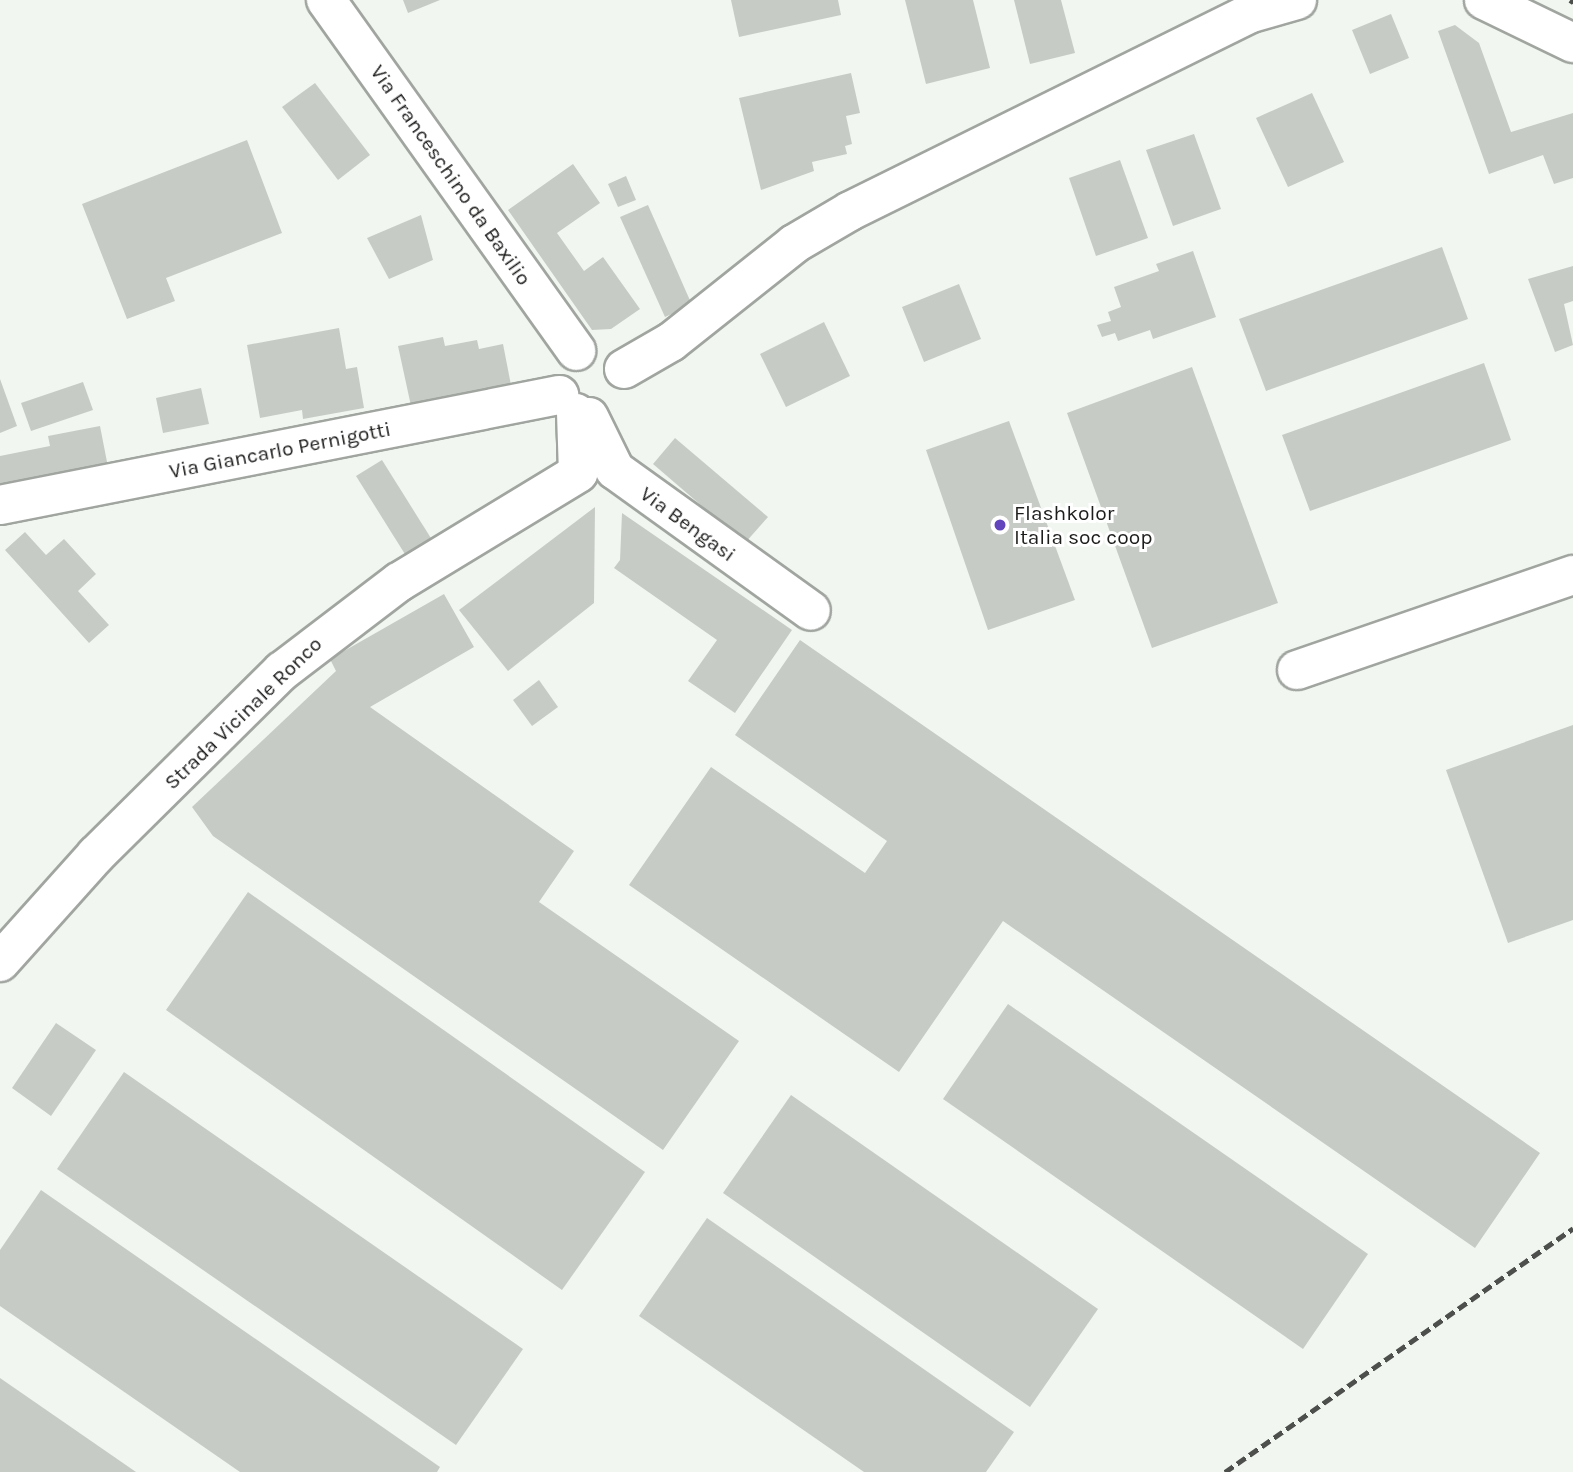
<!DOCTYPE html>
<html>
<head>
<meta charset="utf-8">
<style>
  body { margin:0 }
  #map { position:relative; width:1573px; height:1472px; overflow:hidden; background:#f2f6f1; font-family:Karla,sans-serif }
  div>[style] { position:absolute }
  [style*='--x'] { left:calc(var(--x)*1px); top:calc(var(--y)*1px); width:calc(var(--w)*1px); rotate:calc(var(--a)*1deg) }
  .building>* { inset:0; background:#c7cbc6 }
  .roads { filter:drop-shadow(2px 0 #a1a5a0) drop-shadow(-2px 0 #a1a5a0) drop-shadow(0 2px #a1a5a0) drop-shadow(0 -2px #a1a5a0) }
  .minor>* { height:38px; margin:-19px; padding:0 19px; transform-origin:19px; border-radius:19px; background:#fff }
  .rail>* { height:5px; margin-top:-2.5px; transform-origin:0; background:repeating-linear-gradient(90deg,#4d4f4c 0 10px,transparent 0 15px) }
  .dots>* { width:19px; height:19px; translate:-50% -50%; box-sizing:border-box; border:4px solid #fff; border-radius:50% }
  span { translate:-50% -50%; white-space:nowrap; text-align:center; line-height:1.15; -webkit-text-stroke:6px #fff; paint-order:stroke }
  .street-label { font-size:21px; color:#1d1e1c }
  .poi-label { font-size:21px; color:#1d1e1c }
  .left { translate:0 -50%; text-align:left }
</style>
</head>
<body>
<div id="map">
  <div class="building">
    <i style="clip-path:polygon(403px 0,440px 0,408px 13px)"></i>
    <i style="clip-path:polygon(731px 0,838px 0,841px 15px,739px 37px)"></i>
    <i style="clip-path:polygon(905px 0,973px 0,990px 68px,926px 84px)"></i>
    <i style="clip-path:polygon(1014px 0,1061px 0,1075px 53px,1030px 64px)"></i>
    <i style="clip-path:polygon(1391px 14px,1409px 58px,1370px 74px,1352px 30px)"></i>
    <i style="clip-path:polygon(1455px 25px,1479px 43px,1511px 132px,1573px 113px,1573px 178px,1554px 184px,1543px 155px,1489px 174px,1438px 31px)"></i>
    <i style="clip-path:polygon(851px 73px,860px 113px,846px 116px,852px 144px,845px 146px,847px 154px,812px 162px,814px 171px,761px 190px,739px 98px)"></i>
    <i style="clip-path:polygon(315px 83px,370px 155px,338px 180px,282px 107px)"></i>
    <i style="clip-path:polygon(1312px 93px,1344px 162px,1288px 187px,1256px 118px)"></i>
    <i style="clip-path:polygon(1194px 134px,1221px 209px,1173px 226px,1146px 150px)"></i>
    <i style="clip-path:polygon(247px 140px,282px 233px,166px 278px,175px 301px,127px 319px,82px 204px)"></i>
    <i style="clip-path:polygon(1120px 160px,1148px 238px,1096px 256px,1069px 178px)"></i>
    <i style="clip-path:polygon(573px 164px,600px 203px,557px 233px,584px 271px,603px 257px,640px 309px,611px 329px,592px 330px,508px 210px)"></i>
    <i style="clip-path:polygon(626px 176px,636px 200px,618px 207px,608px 184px)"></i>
    <i style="clip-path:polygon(648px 205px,692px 305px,665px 317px,620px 217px)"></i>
    <i style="clip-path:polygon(421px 215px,433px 260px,389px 279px,367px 238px)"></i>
    <i style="clip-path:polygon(1442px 247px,1468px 319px,1266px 391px,1239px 319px)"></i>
    <i style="clip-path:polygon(1193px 251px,1216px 317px,1153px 339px,1150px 330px,1118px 341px,1115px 333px,1102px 337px,1097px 325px,1111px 321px,1108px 312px,1121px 307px,1114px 287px,1159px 271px,1156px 264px)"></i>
    <i style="clip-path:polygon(1573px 266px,1573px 301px,1564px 304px,1573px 345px,1555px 352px,1528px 279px)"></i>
    <i style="clip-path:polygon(959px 284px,981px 339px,924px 362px,902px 307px)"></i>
    <i style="clip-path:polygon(824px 322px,850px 376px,786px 407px,760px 354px)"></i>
    <i style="clip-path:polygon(339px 328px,346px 369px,357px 367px,364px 408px,303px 419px,302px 410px,260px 418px,247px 345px)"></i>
    <i style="clip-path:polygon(443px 337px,445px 346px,477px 340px,479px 349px,503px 344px,511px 385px,411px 406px,398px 346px)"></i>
    <i style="clip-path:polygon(1484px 363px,1511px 440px,1310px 511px,1282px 435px)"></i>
    <i style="clip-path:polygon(1192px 367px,1278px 603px,1152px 648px,1067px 413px)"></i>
    <i style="clip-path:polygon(0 379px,17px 426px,0 433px)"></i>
    <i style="clip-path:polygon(83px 382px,93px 410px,31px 431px,21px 403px)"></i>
    <i style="clip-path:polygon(201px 388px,209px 424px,163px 433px,156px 398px)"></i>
    <i style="clip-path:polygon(1009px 421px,1075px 600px,988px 630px,926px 450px)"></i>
    <i style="clip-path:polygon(100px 426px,108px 467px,0 488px,0 456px,50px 446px,48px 436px)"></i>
    <i style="clip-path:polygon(675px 438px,768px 517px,745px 543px,653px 464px)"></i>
    <i style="clip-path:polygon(382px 460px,434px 543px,408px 559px,356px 476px)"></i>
    <i style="clip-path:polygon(595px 507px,594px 603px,508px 671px,459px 610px)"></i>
    <i style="clip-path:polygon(622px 513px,792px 630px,735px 713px,688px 681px,717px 640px,614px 568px,620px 560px)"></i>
    <i style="clip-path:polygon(25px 532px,46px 555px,64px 539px,96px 574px,78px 591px,109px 625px,89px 643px,5px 550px)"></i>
    <i style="clip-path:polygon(444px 594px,474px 647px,370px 707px,574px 851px,539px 902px,739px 1041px,663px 1150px,213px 836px,192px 807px,336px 671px,330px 659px)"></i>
    <i style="clip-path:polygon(800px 640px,1540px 1153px,1475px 1248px,1003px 921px,899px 1072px,629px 885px,711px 767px,865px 873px,887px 841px,735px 735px)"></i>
    <i style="clip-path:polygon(539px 680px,558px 707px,532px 726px,513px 700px)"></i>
    <i style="clip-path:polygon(1573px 725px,1573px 920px,1508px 943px,1446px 770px)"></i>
    <i style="clip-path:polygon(248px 892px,645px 1172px,562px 1290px,166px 1010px)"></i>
    <i style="clip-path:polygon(1008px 1004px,1368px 1254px,1303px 1349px,943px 1099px)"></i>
    <i style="clip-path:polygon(56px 1023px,96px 1050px,51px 1116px,12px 1088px)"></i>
    <i style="clip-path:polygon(124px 1072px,523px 1349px,456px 1445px,57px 1169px)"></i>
    <i style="clip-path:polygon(791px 1095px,1098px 1309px,1030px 1407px,723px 1193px)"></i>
    <i style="clip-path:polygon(41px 1190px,440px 1467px,437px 1472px,240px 1472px,0 1306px,0 1250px)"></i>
    <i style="clip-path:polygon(707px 1218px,1014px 1432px,986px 1472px,864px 1472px,639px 1316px)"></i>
    <i style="clip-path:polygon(0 1378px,136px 1472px,0 1472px)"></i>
  </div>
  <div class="roads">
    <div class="minor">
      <i style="--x:326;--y:0;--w:431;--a:54.5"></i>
      <i style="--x:1484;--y:0;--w:99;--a:25.8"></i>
      <i style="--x:624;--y:369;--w:54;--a:-29.9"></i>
      <i style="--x:671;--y:342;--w:157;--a:-38.5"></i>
      <i style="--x:794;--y:244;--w:65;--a:-30.5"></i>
      <i style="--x:850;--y:211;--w:444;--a:-26.3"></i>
      <i style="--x:1248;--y:14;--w:51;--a:-15.9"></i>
      <i style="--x:589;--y:417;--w:59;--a:63.9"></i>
      <i style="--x:615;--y:470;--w:241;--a:35.7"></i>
      <i style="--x:0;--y:505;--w:570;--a:-11.13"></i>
      <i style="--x:1297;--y:670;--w:292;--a:-19"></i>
      <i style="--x:0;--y:962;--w:144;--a:-48.1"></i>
      <i style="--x:96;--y:855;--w:262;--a:-44.7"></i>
      <i style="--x:282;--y:671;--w:147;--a:-37.3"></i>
      <i style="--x:399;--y:582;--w:210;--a:-31.3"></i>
      <i style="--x:578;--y:473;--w:60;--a:-91.9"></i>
    </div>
  </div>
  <div class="rail">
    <i style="--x:1570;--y:0;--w:4;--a:34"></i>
    <i style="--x:1225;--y:1472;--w:425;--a:-35"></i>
  </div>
  <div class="dots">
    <i style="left:1000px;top:525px;background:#6244bc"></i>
  </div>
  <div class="street-label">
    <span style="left:451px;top:175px;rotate:55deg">Via Franceschino da Baxilio</span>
    <span style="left:280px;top:450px;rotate:-11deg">Via Giancarlo Pernigotti</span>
    <span style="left:688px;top:524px;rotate:36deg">Via Bengasi</span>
    <span style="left:243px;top:713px;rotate:-44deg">Strada Vicinale Ronco</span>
  </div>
  <div class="poi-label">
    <span class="left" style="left:1014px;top:525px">Flashkolor<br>Italia soc coop</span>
  </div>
</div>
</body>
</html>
